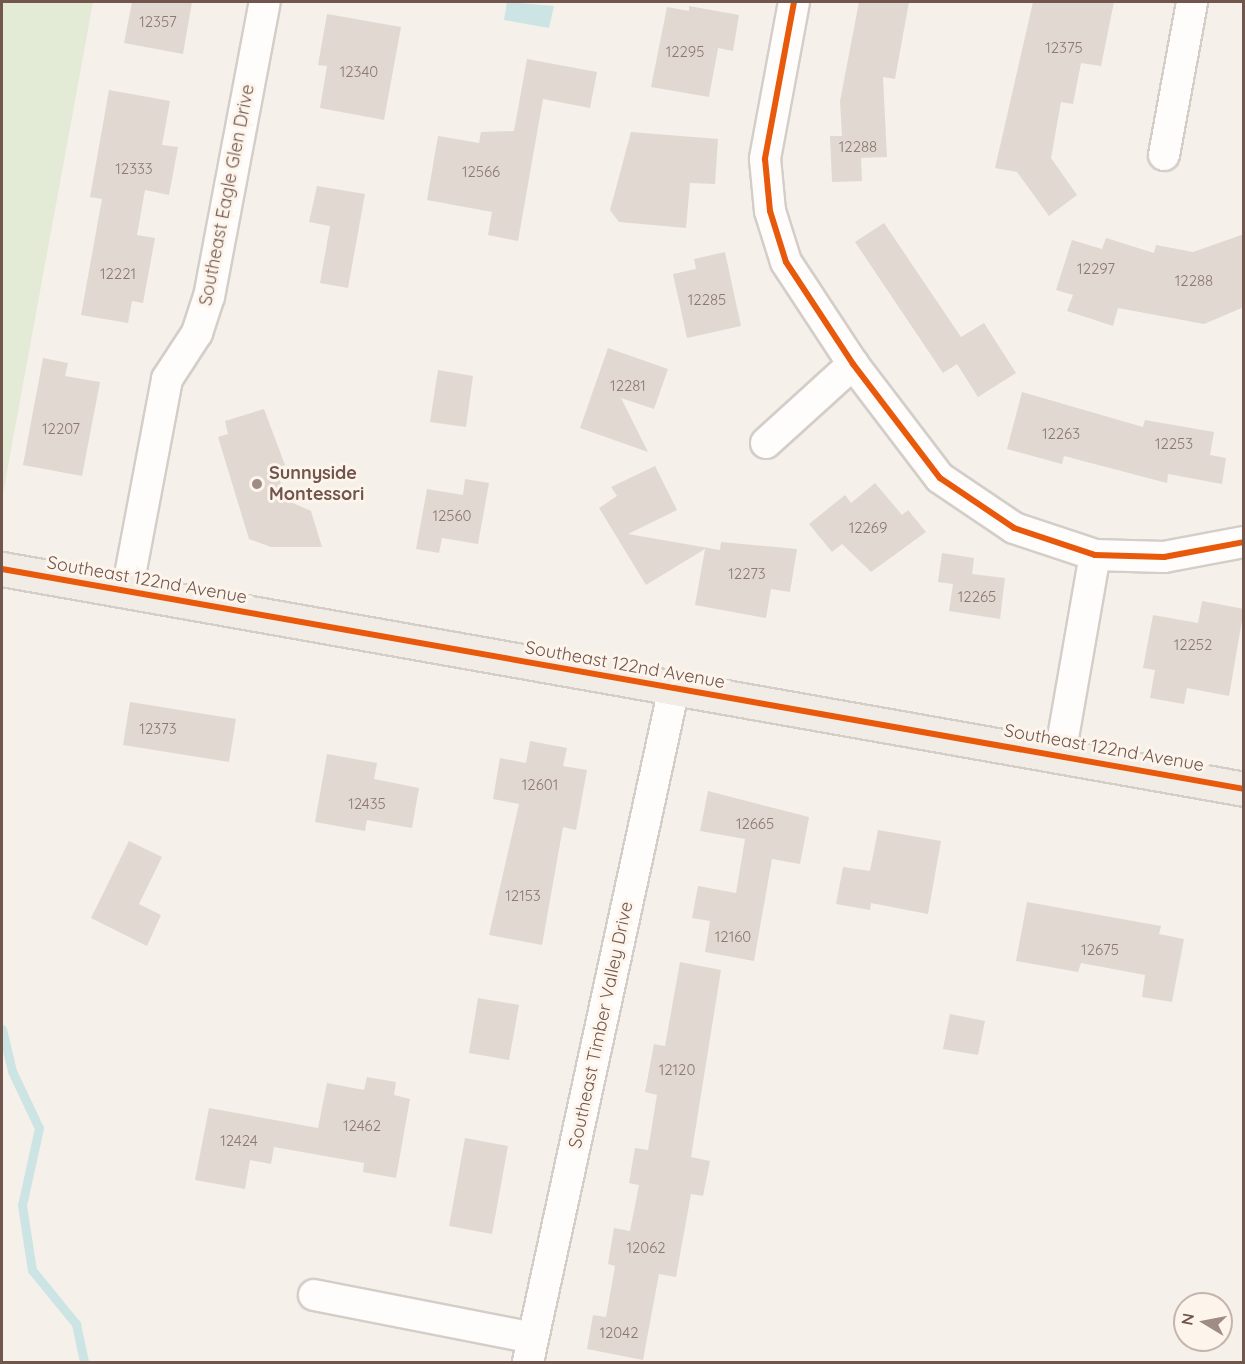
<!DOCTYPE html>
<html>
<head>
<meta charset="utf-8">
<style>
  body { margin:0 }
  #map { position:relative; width:1245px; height:1364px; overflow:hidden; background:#f5f0ea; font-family:Quicksand,sans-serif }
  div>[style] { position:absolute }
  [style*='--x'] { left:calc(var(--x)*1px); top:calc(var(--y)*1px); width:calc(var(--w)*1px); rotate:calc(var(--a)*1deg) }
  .green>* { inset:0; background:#e3ead6 }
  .water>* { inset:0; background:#cde4e4 }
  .stream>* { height:9px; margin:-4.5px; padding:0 4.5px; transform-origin:4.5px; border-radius:4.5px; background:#cde4e4 }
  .building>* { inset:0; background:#e1d8d2 }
  .roads { filter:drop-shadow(2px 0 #d4cdc8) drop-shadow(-2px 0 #d4cdc8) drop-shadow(0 2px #d4cdc8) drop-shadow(0 -2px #d4cdc8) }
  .minor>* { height:30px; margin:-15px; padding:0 15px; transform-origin:15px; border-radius:15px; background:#fefdfc }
  .major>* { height:33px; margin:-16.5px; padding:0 16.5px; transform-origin:16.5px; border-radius:16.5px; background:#f1ece6 }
  .cycleway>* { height:6px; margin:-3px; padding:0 3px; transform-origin:3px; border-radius:3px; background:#e8590c }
  .dots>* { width:16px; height:16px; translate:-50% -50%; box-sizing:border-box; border:3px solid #fdf4eb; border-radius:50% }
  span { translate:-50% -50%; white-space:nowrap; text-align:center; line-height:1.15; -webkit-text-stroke:6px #fdf4eb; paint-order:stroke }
  .number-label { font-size:15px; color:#8e7870 }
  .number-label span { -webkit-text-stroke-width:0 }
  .street-label { font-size:18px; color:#70564d }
  .poi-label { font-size:18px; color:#70564d; font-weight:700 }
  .left { translate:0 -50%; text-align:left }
  .frame { position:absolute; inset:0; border:3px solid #70564d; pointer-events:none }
  .north { position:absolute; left:1173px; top:1292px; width:60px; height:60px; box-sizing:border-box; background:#fdf4eb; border:2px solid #c5b5ac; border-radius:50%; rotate:280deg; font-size:16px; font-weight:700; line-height:24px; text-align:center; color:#70564d }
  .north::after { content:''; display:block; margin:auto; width:21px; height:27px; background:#9f8c84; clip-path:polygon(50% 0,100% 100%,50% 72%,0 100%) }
</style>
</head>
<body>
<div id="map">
  <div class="green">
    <i style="clip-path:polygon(2px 2px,93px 2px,2px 499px)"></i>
  </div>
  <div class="water">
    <i style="clip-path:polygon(507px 2px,554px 6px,549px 28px,504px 20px)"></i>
  </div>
  <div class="stream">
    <i style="--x:2;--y:1029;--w:43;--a:76.6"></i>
    <i style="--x:12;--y:1071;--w:63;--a:64.7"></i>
    <i style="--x:39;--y:1128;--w:79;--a:102.4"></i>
    <i style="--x:22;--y:1205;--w:66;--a:81.3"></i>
    <i style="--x:32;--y:1270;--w:70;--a:50.8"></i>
    <i style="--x:76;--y:1324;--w:39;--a:78"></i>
  </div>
  <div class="building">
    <i style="clip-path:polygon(132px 2px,192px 2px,183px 54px,124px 43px)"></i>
    <i style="clip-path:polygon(859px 2px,909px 2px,895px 79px,883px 77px,887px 157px,861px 158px,862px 181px,832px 182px,830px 136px,842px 136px,840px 101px)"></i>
    <i style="clip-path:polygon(1033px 2px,1114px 2px,1101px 66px,1081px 63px,1073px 104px,1061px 102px,1051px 158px,1077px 195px,1049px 216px,1017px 172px,995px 168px)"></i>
    <i style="clip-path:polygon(689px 6px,739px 15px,733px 51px,718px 48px,709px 97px,651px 87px,667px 7px,689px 11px)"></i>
    <i style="clip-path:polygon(327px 14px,401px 27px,384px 120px,320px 108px,327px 66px,318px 65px)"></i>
    <i style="clip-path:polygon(527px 59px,597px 72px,590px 108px,543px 99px,518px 241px,488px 235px,492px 212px,427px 200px,438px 136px,479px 143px,481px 132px,514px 131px)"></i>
    <i style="clip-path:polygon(109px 90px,170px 101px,162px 145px,178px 147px,169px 195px,145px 190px,137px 235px,155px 238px,143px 303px,132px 301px,128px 323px,81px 315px,102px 199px,90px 197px)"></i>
    <i style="clip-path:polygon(631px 132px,718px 139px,715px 184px,690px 183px,686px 228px,619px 222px,610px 210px)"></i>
    <i style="clip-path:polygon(317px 186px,365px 194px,348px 288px,320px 283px,330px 226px,309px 222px)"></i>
    <i style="clip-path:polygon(884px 223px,961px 337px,984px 323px,1016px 373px,978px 397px,957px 364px,943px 373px,855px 242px)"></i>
    <i style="clip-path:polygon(1244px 234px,1244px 307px,1204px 324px,1118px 308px,1113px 326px,1067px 311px,1073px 295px,1056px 290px,1072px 240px,1102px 249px,1106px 238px,1154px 253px,1156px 245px,1193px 252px)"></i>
    <i style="clip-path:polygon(725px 252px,741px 326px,687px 338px,673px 274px,696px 269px,694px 259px)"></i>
    <i style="clip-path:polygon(608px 348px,668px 369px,654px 409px,621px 398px,648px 452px,580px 428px)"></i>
    <i style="clip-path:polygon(43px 358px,68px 363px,65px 376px,100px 382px,82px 476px,23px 465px)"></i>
    <i style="clip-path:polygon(438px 370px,473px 376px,466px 427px,430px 422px)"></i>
    <i style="clip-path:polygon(1022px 392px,1143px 427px,1145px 420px,1214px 432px,1210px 455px,1226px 458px,1222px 484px,1168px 474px,1167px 483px,1064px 456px,1062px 464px,1007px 449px)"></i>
    <i style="clip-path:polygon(264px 409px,285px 465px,276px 468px,286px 500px,311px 511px,322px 547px,271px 547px,249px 539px,218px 437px,228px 434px,225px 421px)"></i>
    <i style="clip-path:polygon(655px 466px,677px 510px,628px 534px,720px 550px,721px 542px,797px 549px,790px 592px,771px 589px,766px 618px,695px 605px,705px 549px,646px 585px,599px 508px,617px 496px,611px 487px)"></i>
    <i style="clip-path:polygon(465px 479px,489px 483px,478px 544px,442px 538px,439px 553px,416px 549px,427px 489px,463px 495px)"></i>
    <i style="clip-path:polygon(875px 483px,902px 515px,908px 510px,926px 532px,871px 572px,842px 544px,832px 552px,809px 524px,845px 495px,851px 503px)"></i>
    <i style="clip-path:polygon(942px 553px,974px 558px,972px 574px,1005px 578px,1000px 619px,949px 611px,953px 584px,938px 582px)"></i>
    <i style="clip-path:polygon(1202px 601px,1244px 609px,1229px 696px,1187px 688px,1184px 704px,1150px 698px,1155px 670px,1143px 668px,1153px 615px,1198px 623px)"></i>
    <i style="clip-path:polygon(130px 702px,236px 719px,229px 762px,123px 745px)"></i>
    <i style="clip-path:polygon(530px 741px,567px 748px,563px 766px,587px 770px,576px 830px,563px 827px,542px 945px,489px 935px,519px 804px,493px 799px,500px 758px,526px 763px)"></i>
    <i style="clip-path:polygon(327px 754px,377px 763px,374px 779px,419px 788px,412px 828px,367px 820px,365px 831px,315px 822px)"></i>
    <i style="clip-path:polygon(708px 791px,809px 817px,800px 864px,772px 859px,754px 961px,705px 952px,710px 921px,692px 918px,698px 886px,736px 893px,745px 839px,700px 831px)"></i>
    <i style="clip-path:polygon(878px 830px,941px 841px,928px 914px,871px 903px,870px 910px,836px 904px,843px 867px,870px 871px)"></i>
    <i style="clip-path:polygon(129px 841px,162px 857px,139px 904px,161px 915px,147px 946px,91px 918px)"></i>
    <i style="clip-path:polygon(1027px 902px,1161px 926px,1159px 934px,1184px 939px,1172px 1002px,1142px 997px,1145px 975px,1081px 963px,1078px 972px,1016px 961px)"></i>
    <i style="clip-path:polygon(680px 962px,721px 970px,691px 1157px,710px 1161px,703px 1196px,691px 1194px,676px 1277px,659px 1274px,643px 1360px,587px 1349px,593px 1315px,606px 1317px,615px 1266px,608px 1264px,614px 1228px,630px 1231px,639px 1185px,629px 1183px,635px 1148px,648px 1150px,657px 1095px,645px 1092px,654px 1044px,665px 1046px)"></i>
    <i style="clip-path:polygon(478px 998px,519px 1005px,509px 1060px,469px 1053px)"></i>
    <i style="clip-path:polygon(950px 1014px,985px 1021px,978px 1055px,943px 1049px)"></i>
    <i style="clip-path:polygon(367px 1077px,396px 1082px,394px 1095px,410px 1099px,396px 1178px,363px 1172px,364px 1163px,274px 1147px,271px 1164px,250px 1160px,245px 1189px,195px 1180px,209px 1108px,318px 1128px,327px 1083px,364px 1090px)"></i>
    <i style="clip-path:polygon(465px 1138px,508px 1146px,492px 1234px,449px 1226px)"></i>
  </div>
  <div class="roads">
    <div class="minor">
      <i style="--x:794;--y:2;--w:160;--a:100.5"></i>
      <i style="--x:765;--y:159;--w:52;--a:84.5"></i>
      <i style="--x:770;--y:211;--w:53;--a:72.6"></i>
      <i style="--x:786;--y:262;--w:122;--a:56.7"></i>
      <i style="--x:853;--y:364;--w:143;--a:52.7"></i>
      <i style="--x:940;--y:478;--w:89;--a:34"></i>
      <i style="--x:1014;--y:528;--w:85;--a:18.4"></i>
      <i style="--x:1095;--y:555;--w:69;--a:1.7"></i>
      <i style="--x:1164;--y:557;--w:81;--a:-10.6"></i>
      <i style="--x:1164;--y:155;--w:156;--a:-79.6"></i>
      <i style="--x:766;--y:443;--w:118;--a:-42.2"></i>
      <i style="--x:127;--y:591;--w:216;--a:-79.3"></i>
      <i style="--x:167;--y:379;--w:55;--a:-56.9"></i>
      <i style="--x:197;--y:333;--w:38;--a:-72"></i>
      <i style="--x:209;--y:297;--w:300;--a:-79.3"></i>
      <i style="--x:1060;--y:755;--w:203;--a:-80.1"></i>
      <i style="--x:314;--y:1295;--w:223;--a:11.1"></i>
      <i style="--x:528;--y:1362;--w:690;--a:-77.78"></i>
    </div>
    <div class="major">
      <i style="--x:2;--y:569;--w:1261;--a:10.04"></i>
    </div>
  </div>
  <div class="cycleway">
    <i style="--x:794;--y:2;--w:160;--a:100.5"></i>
    <i style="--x:765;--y:159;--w:52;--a:84.5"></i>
    <i style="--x:770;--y:211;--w:53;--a:72.6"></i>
    <i style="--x:786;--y:262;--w:122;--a:56.7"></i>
    <i style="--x:853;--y:364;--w:143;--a:52.7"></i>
    <i style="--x:940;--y:478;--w:89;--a:34"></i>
    <i style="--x:1014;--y:528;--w:85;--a:18.4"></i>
    <i style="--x:1095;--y:555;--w:69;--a:1.7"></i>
    <i style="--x:1164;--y:557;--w:81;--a:-10.6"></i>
    <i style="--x:2;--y:569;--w:1261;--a:10.04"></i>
  </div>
  <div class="dots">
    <i style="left:257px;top:484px;background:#9f8c84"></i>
  </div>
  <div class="number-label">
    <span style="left:158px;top:22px">12357</span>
    <span style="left:1064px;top:48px">12375</span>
    <span style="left:685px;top:52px">12295</span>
    <span style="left:359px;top:72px">12340</span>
    <span style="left:858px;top:147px">12288</span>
    <span style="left:134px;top:169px">12333</span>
    <span style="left:481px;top:172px">12566</span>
    <span style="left:1096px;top:269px">12297</span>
    <span style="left:118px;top:274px">12221</span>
    <span style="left:1194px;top:281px">12288</span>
    <span style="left:707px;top:300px">12285</span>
    <span style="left:628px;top:386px">12281</span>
    <span style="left:61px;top:429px">12207</span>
    <span style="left:1061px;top:434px">12263</span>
    <span style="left:1174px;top:444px">12253</span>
    <span style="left:452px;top:516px">12560</span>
    <span style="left:868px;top:528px">12269</span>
    <span style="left:747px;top:574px">12273</span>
    <span style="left:977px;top:597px">12265</span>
    <span style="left:1193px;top:645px">12252</span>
    <span style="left:158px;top:729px">12373</span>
    <span style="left:540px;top:785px">12601</span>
    <span style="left:367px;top:804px">12435</span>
    <span style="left:755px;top:824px">12665</span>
    <span style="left:523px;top:896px">12153</span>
    <span style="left:733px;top:937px">12160</span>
    <span style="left:1100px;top:950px">12675</span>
    <span style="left:677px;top:1070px">12120</span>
    <span style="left:362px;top:1126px">12462</span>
    <span style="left:239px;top:1141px">12424</span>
    <span style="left:646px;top:1248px">12062</span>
    <span style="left:619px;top:1333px">12042</span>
  </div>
  <div class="street-label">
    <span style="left:227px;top:195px;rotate:-79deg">Southeast Eagle Glen Drive</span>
    <span style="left:147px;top:580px;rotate:10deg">Southeast 122nd Avenue</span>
    <span style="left:625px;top:665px;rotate:10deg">Southeast 122nd Avenue</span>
    <span style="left:1104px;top:748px;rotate:10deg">Southeast 122nd Avenue</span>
    <span style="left:601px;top:1025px;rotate:-78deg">Southeast Timber Valley Drive</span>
  </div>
  <div class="poi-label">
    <span class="left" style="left:269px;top:484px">Sunnyside<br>Montessori</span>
  </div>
  <div class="frame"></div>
  <div class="north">N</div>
</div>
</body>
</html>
